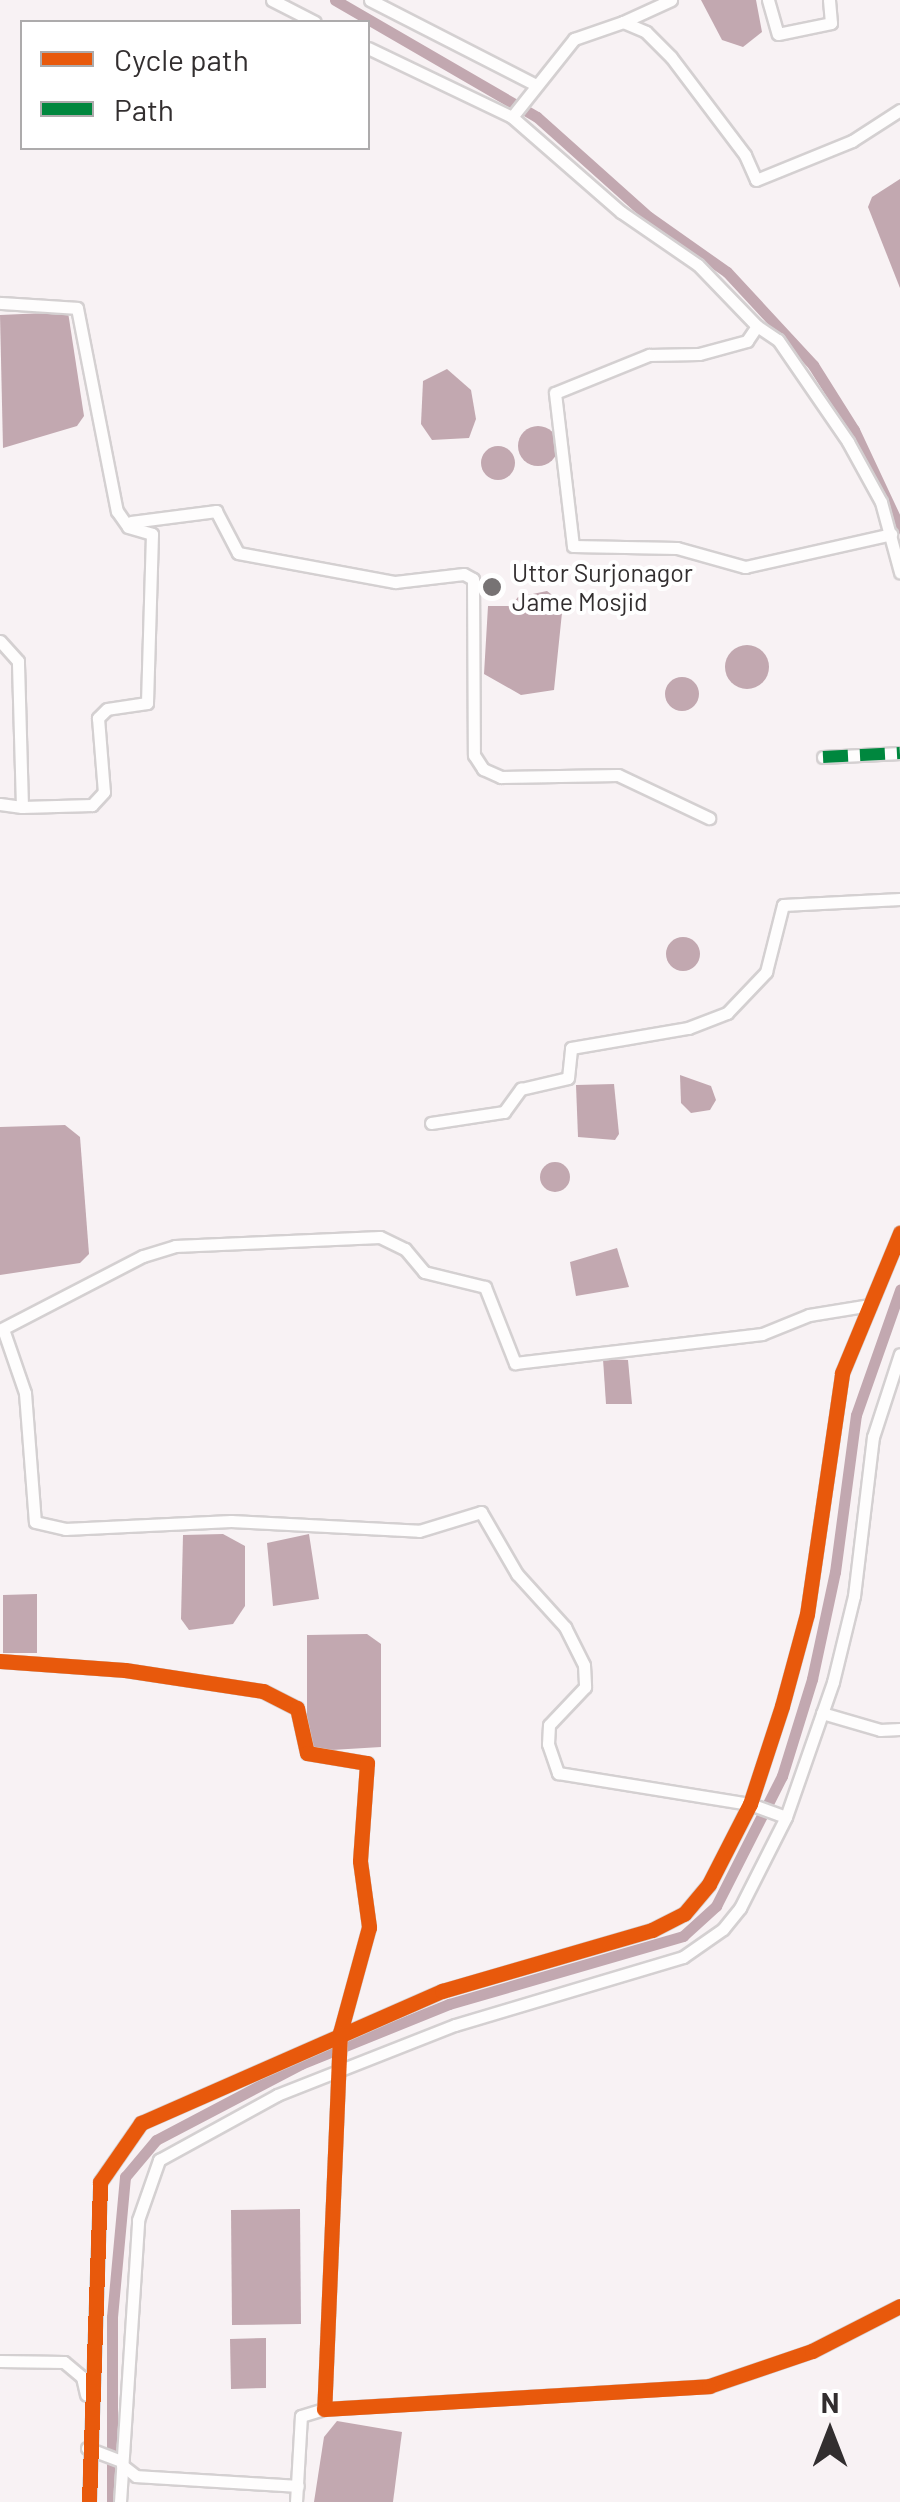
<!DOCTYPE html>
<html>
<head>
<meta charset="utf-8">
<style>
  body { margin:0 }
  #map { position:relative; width:900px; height:2502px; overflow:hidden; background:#f8f2f4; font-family:Barlow,sans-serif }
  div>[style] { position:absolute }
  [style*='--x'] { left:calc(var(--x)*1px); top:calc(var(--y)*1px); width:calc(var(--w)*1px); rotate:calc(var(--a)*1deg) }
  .water>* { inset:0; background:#c2a8b0 }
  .round { border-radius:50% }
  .canal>* { height:11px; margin:-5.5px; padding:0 5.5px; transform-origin:5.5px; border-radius:5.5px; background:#c2a8b0 }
  .roads { filter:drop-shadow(2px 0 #d4d0d1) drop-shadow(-2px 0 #d4d0d1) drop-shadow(0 2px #d4d0d1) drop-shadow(0 -2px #d4d0d1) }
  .minor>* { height:11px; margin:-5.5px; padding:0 5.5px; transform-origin:5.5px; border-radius:5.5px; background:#fefdfd }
  .quiet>* { height:12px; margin-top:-6px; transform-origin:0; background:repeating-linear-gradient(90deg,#00873e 0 25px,transparent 0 37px) }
  .cycleway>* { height:15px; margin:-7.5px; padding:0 7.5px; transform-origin:7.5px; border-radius:7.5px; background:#e8590c }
  .dots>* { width:28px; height:28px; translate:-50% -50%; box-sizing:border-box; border:5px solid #fff; border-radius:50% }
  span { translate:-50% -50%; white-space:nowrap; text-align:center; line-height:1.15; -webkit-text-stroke:8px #fff; paint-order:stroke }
  .poi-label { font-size:25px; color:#322e2f }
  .left { translate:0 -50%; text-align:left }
  .legend { position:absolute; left:20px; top:20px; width:350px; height:130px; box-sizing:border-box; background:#fff; border:2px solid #adabac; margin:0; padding:12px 18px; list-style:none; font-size:30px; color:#322e2f }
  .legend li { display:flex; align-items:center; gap:20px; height:50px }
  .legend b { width:50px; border:2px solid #adabac }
  .north { position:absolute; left:780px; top:2382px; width:100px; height:100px; -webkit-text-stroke:8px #fff; paint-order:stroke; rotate:0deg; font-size:28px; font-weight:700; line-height:40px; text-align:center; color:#322e2f }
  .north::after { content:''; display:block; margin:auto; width:35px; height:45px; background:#322e2f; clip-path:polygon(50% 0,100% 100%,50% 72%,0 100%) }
</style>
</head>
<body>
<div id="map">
  <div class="water">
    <i style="clip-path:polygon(701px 0,756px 0,762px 32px,743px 47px,722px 40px)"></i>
    <i style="clip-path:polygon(900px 179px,900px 288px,868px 207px,872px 197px)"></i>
    <i style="clip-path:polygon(68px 312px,84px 416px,77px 426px,3px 448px,0 315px)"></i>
    <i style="clip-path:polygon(447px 369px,471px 390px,476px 419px,469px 438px,432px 440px,421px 424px,423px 381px)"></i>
    <i class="round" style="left:518px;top:426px;width:40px;height:40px"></i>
    <i class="round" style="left:481px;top:446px;width:34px;height:34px"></i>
    <i style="clip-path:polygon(547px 591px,563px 603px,554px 690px,521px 695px,484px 674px,488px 606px,511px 606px,518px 597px)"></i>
    <i class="round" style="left:725px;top:645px;width:44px;height:44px"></i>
    <i class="round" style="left:665px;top:677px;width:34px;height:34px"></i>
    <i class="round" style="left:666px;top:937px;width:34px;height:34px"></i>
    <i style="clip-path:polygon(680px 1075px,711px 1086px,716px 1100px,710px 1110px,691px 1113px,681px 1103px)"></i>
    <i style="clip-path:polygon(614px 1084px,619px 1134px,615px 1140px,578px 1137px,576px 1085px)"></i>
    <i style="clip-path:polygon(65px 1125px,80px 1137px,89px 1254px,80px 1263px,0 1275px,0 1127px)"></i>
    <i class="round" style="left:540px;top:1162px;width:30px;height:30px"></i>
    <i style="clip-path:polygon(617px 1248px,629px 1287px,576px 1296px,570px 1262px)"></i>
    <i style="clip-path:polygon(603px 1359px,628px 1360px,632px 1404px,606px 1404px)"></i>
    <i style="clip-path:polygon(223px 1534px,245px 1546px,245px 1606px,233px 1624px,189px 1630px,181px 1619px,183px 1535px)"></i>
    <i style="clip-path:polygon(309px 1534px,319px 1599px,273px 1606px,267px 1543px)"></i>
    <i style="clip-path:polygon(37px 1594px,37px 1653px,3px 1653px,3px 1595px)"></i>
    <i style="clip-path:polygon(367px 1634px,381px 1644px,381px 1747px,315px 1751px,307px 1733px,307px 1635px)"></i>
    <i style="clip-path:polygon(300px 2209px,301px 2324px,232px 2325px,231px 2210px)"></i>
    <i style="clip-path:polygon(266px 2338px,266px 2388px,231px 2389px,230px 2339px)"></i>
    <i style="clip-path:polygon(337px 2421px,402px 2432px,393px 2502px,314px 2502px,324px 2437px)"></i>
  </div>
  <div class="canal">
    <i style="--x:335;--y:0;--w:233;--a:30.1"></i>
    <i style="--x:537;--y:117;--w:150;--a:41.8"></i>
    <i style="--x:649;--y:217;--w:95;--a:35.2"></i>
    <i style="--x:727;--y:272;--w:127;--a:47.2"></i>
    <i style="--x:813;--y:365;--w:77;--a:57.8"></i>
    <i style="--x:854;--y:430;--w:108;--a:64.9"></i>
    <i style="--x:112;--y:2502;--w:185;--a:-90"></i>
    <i style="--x:112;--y:2317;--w:141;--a:-84.7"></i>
    <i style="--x:125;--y:2177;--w:48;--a:-50"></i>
    <i style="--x:156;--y:2140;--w:164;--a:-27.7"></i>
    <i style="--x:301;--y:2064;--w:160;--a:-22.1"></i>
    <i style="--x:449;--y:2004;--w:244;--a:-16.2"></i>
    <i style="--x:683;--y:1936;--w:45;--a:-42.3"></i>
    <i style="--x:716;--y:1906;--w:146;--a:-63.1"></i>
    <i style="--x:782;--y:1776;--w:102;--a:-72.8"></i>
    <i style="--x:812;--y:1679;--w:109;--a:-77.9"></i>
    <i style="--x:835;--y:1572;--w:158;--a:-82.4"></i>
    <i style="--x:856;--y:1415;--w:133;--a:-70.6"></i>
  </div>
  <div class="roads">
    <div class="minor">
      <i style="--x:272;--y:0;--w:48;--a:27.1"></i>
      <i style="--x:370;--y:0;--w:184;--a:27.1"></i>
      <i style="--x:768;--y:0;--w:35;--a:74"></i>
      <i style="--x:778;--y:34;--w:54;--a:-11.7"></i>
      <i style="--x:831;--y:23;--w:23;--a:-95"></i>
      <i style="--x:623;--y:22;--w:53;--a:-24.6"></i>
      <i style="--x:368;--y:48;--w:160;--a:25.6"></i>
      <i style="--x:512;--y:117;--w:145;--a:41.1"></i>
      <i style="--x:621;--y:212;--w:93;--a:34.5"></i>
      <i style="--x:698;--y:265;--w:85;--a:46"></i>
      <i style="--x:757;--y:326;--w:18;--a:124"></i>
      <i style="--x:747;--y:341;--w:50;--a:164.8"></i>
      <i style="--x:699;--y:354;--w:50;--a:178.9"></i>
      <i style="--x:649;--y:355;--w:101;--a:158"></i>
      <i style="--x:555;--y:393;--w:154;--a:83.3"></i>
      <i style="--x:573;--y:546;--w:104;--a:1.1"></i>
      <i style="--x:677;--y:548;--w:71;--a:15.6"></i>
      <i style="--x:745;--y:567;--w:150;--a:-12.7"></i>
      <i style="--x:512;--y:117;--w:100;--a:-51.5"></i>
      <i style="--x:574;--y:39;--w:52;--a:-19.1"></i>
      <i style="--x:623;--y:22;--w:25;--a:23"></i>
      <i style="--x:646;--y:32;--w:35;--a:45"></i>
      <i style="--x:671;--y:57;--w:123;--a:52.9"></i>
      <i style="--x:745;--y:155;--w:27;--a:66"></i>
      <i style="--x:756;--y:180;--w:104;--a:-22.1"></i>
      <i style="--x:852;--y:141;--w:57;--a:-32.9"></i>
      <i style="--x:0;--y:303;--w:77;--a:3.7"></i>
      <i style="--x:77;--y:308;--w:207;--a:78.9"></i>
      <i style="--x:117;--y:511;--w:19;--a:55"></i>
      <i style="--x:128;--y:527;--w:25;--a:16"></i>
      <i style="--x:152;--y:534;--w:169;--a:91.7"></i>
      <i style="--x:147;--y:703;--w:40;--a:171.5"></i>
      <i style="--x:107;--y:709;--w:13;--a:135"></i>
      <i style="--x:98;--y:718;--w:74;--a:85.4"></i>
      <i style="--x:104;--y:792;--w:18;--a:133"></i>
      <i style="--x:92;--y:805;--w:70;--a:178.4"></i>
      <i style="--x:22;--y:807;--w:146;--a:-91.6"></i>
      <i style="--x:18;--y:661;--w:27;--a:-132"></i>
      <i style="--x:757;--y:326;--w:25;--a:34"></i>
      <i style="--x:778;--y:340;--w:124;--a:55.5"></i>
      <i style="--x:848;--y:442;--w:68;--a:61.2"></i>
      <i style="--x:881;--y:502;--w:73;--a:74.8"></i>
      <i style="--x:131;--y:522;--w:86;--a:-7.4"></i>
      <i style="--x:216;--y:511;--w:47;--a:62.4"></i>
      <i style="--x:238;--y:553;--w:160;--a:10.5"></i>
      <i style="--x:395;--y:582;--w:69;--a:-6.6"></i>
      <i style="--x:464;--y:574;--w:10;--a:29"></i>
      <i style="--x:473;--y:579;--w:176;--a:89.7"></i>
      <i style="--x:474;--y:755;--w:17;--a:57"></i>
      <i style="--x:483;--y:769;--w:20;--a:24"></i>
      <i style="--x:501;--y:777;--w:117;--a:-1"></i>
      <i style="--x:618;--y:775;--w:101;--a:25.3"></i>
      <i style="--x:823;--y:757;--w:77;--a:-3"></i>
      <i style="--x:0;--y:804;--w:22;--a:8"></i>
      <i style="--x:431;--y:1123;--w:74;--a:-8.6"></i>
      <i style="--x:504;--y:1112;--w:29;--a:-54"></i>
      <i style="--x:521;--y:1089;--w:48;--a:-13.2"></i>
      <i style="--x:568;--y:1078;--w:30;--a:-84"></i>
      <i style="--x:571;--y:1048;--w:119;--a:-9.7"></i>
      <i style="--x:688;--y:1028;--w:42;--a:-21"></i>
      <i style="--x:727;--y:1013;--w:57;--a:-46.4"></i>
      <i style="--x:766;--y:972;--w:69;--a:-75.8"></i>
      <i style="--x:783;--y:905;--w:117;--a:-2.9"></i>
      <i style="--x:3;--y:1329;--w:68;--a:71"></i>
      <i style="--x:25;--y:1393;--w:129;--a:85.6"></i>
      <i style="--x:35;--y:1522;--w:31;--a:13"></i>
      <i style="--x:65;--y:1529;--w:166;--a:-2.8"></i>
      <i style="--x:231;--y:1521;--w:188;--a:3"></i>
      <i style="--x:419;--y:1531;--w:65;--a:-17"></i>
      <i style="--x:481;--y:1512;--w:72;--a:59.9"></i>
      <i style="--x:517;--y:1574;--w:72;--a:47.8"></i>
      <i style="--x:565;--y:1627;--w:42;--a:63.4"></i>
      <i style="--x:584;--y:1665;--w:22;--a:87"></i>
      <i style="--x:585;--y:1687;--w:52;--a:133.5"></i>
      <i style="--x:549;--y:1725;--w:19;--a:93"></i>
      <i style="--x:548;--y:1744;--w:31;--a:71"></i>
      <i style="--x:558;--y:1773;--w:194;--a:9.2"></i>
      <i style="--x:750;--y:1804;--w:38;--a:20"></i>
      <i style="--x:0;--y:1330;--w:161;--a:-27.4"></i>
      <i style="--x:143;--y:1256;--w:34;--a:-17"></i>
      <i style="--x:175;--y:1246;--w:205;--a:-2.5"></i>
      <i style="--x:380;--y:1237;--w:28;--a:26"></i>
      <i style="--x:405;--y:1249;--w:30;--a:50"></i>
      <i style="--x:424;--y:1272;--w:63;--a:13.8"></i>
      <i style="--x:485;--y:1287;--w:82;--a:68.5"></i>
      <i style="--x:515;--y:1363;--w:249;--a:-6.7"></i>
      <i style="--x:762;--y:1334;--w:51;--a:-22"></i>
      <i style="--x:809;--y:1315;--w:62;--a:-9.3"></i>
      <i style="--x:0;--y:1661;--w:125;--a:4.1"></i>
      <i style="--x:125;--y:1670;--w:140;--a:8.7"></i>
      <i style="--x:263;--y:1691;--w:38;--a:27"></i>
      <i style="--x:297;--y:1708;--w:46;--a:77.5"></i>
      <i style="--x:307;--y:1753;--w:61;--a:9.5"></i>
      <i style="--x:367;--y:1763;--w:98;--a:94.1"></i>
      <i style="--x:360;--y:1861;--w:67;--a:82.2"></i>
      <i style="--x:369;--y:1927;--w:110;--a:105.3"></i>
      <i style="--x:340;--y:2033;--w:376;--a:92.4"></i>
      <i style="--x:324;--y:2409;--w:386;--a:-3.4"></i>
      <i style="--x:709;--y:2386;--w:109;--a:-18.8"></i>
      <i style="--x:812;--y:2351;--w:99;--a:-27.1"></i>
      <i style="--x:822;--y:1713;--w:60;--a:16.3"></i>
      <i style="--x:880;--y:1730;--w:20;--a:-3"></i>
      <i style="--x:0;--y:2361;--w:64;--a:0.9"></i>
      <i style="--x:64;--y:2362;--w:23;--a:40"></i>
      <i style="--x:82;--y:2377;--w:18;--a:77"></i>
      <i style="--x:87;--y:2448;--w:34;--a:21"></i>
      <i style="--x:122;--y:2465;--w:18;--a:38"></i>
      <i style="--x:136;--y:2476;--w:162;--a:3.5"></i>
      <i style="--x:89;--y:2502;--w:320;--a:-88"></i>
      <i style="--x:100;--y:2182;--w:72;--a:-55.2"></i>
      <i style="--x:141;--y:2123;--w:329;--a:-23.7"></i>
      <i style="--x:442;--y:1991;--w:219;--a:-16.2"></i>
      <i style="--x:652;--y:1930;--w:36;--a:-27"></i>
      <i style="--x:684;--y:1914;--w:39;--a:-50"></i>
      <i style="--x:709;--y:1884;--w:90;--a:-62.9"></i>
      <i style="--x:750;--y:1804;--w:103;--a:-71.9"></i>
      <i style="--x:782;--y:1706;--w:95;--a:-74.8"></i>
      <i style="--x:807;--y:1614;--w:244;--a:-81.7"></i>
      <i style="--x:842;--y:1373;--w:152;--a:-67.5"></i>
      <i style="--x:120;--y:2502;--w:283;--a:-86.3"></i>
      <i style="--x:138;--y:2220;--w:64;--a:-70.7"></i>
      <i style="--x:159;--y:2160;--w:135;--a:-28.8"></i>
      <i style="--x:277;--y:2095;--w:191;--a:-21.5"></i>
      <i style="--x:455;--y:2025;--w:238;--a:-16.6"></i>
      <i style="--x:683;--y:1957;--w:49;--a:-35"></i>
      <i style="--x:723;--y:1929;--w:27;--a:-51"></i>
      <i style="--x:740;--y:1908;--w:102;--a:-63.2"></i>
      <i style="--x:786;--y:1817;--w:143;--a:-70.8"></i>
      <i style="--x:833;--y:1682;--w:89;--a:-76.3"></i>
      <i style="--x:854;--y:1596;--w:160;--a:-83.2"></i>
      <i style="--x:873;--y:1437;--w:87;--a:-72"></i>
      <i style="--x:296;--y:2502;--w:86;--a:-86.7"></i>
      <i style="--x:301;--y:2416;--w:24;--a:-17"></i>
    </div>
  </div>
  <div class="quiet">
    <i style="--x:823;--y:757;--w:77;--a:-3"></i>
  </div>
  <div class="cycleway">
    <i style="--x:0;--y:1661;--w:125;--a:4.1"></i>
    <i style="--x:125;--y:1670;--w:140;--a:8.7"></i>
    <i style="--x:263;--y:1691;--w:38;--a:27"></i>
    <i style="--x:297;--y:1708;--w:46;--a:77.5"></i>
    <i style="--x:307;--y:1753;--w:61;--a:9.5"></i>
    <i style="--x:367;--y:1763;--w:98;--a:94.1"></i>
    <i style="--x:360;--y:1861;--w:67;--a:82.2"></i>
    <i style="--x:369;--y:1927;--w:110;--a:105.3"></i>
    <i style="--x:340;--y:2033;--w:376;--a:92.4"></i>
    <i style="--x:324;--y:2409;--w:386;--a:-3.4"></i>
    <i style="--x:709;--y:2386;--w:109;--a:-18.8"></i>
    <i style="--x:812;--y:2351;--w:99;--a:-27.1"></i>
    <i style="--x:89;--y:2502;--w:320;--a:-88"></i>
    <i style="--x:100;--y:2182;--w:72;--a:-55.2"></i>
    <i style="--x:141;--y:2123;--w:329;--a:-23.7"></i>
    <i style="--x:442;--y:1991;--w:219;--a:-16.2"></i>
    <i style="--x:652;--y:1930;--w:36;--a:-27"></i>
    <i style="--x:684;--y:1914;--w:39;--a:-50"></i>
    <i style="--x:709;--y:1884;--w:90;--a:-62.9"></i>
    <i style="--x:750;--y:1804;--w:103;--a:-71.9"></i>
    <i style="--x:782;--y:1706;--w:95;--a:-74.8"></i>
    <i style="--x:807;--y:1614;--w:244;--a:-81.7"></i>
    <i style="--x:842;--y:1373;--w:152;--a:-67.5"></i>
  </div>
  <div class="dots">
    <i style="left:492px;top:587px;background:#777374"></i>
  </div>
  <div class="poi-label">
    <span class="left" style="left:512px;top:587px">Uttor Surjonagor<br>Jame Mosjid</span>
  </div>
  <ul class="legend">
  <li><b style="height:12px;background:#e8590c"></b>Cycle path</li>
  <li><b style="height:12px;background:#00873e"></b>Path</li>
  </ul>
  <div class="north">N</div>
</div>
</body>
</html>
